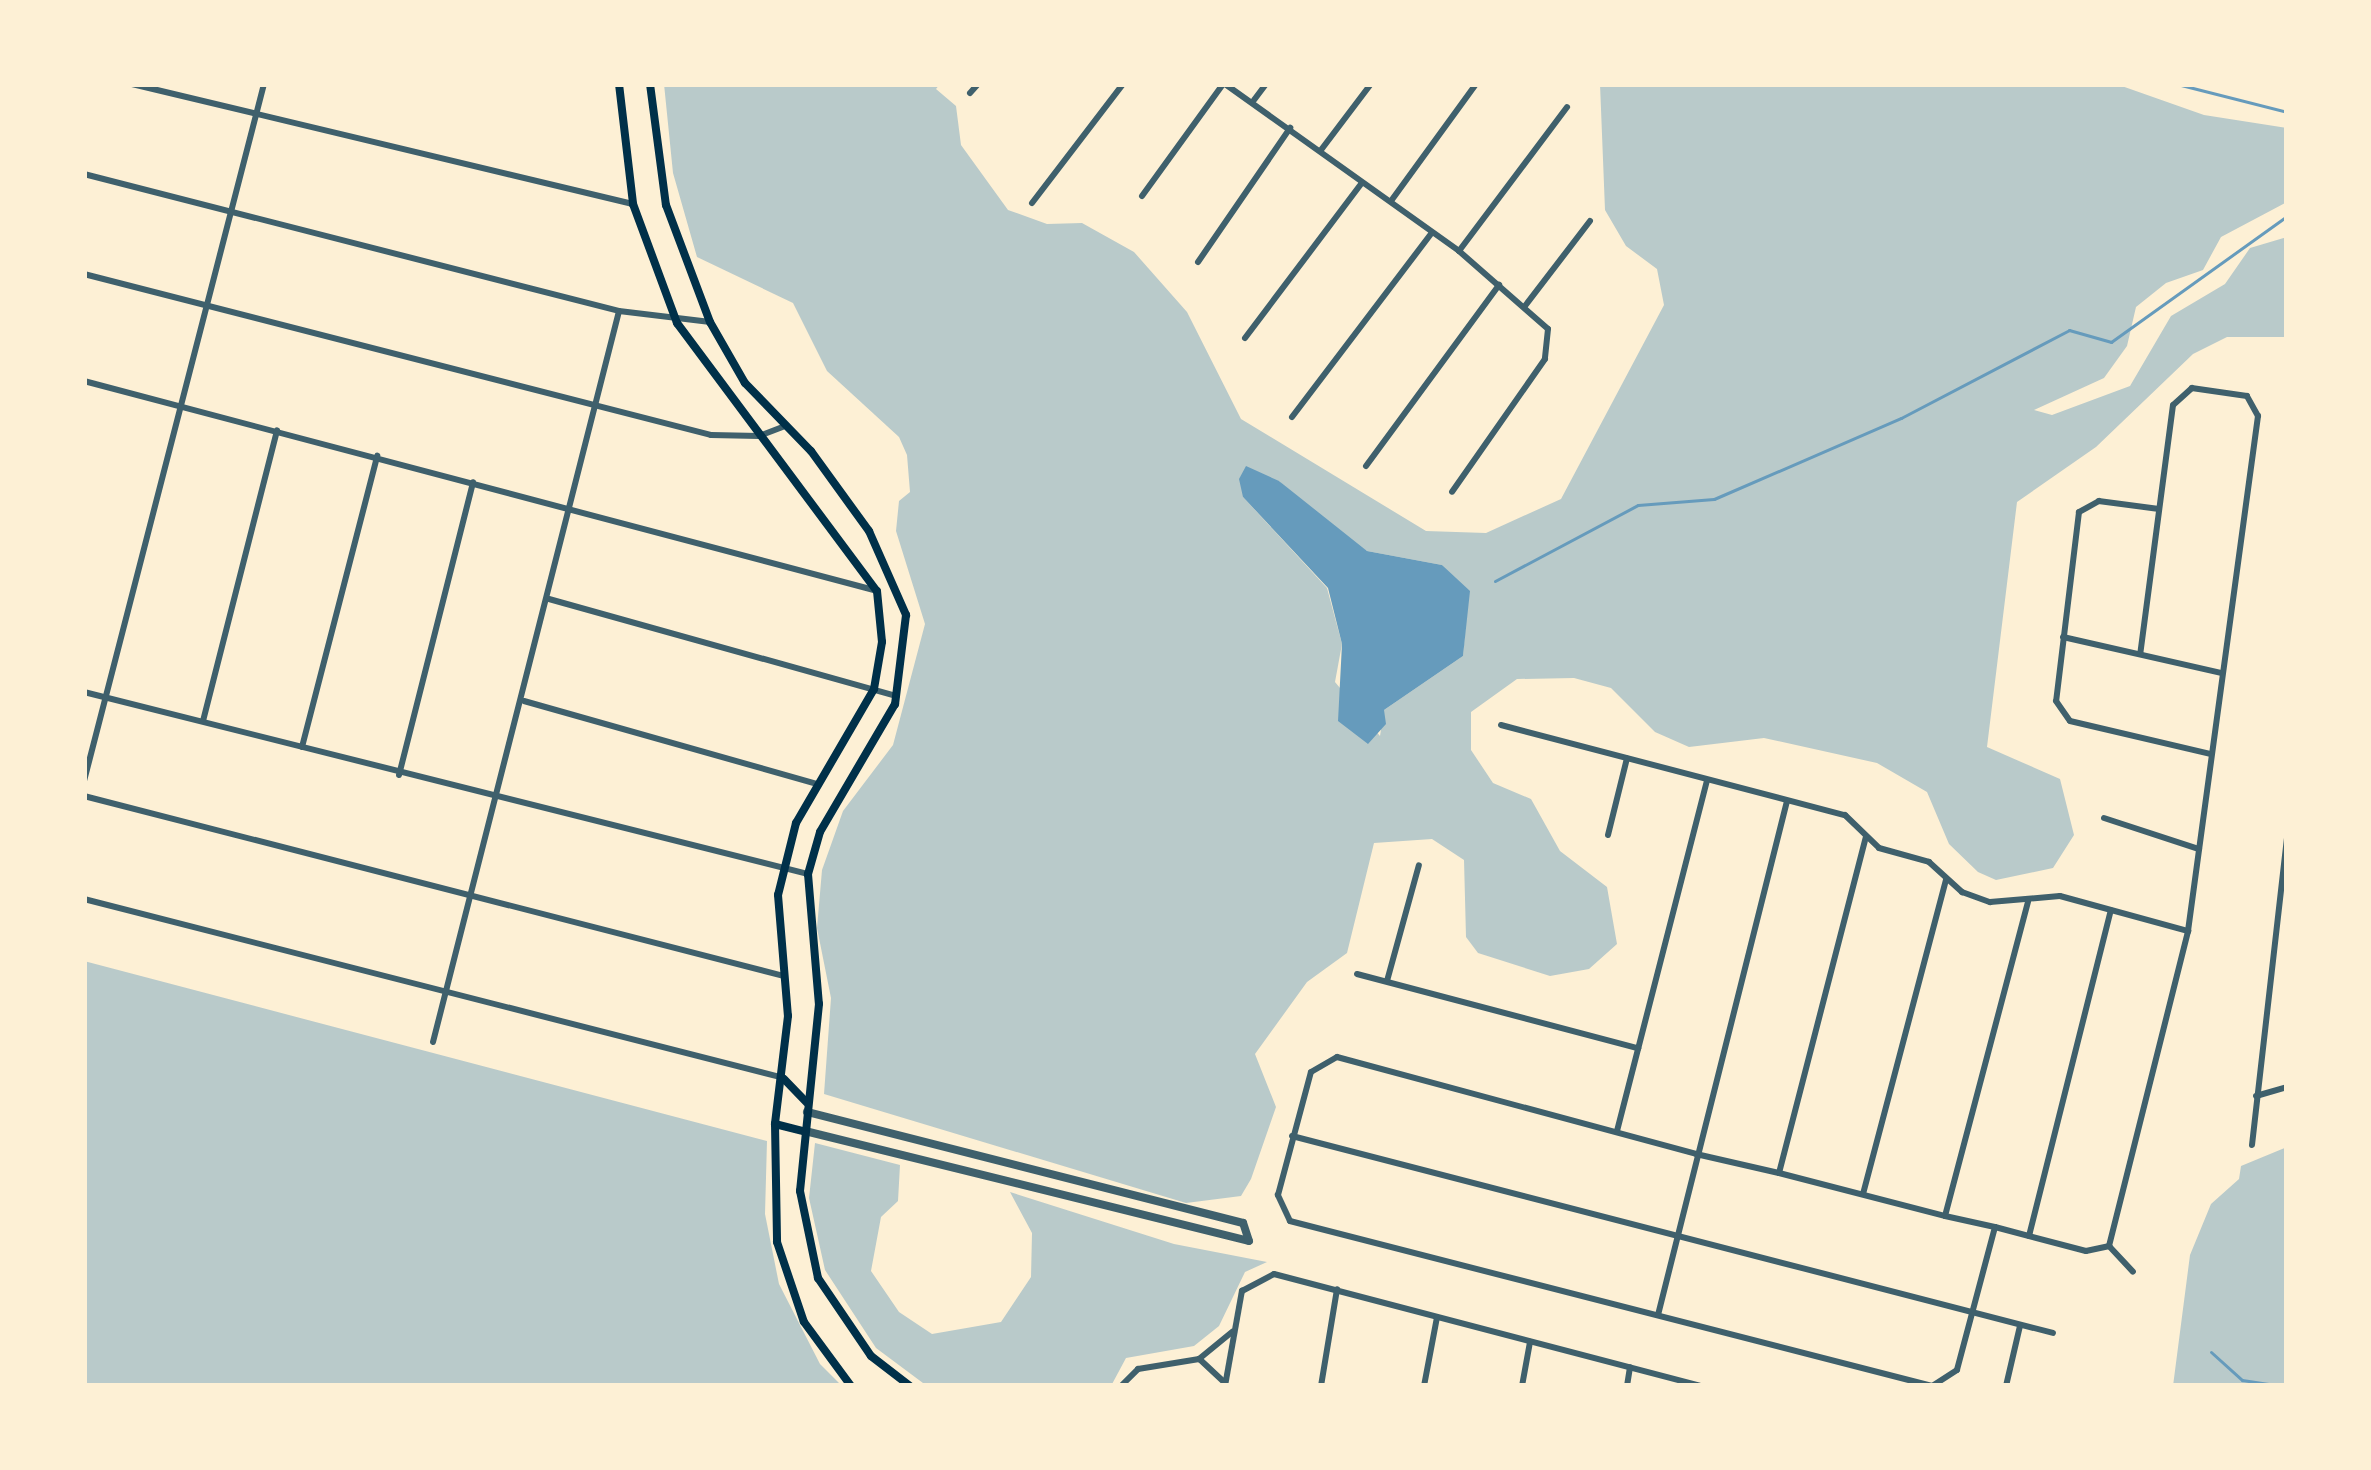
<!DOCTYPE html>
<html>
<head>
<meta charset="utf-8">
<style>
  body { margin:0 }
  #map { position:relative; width:2371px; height:1470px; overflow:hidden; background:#fdf0d5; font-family:"PT Sans Narrow",sans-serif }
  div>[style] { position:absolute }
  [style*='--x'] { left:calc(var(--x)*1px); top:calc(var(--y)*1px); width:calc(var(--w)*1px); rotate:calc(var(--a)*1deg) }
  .green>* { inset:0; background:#b9caca }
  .water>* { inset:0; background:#669bbc }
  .stream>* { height:3px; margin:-1.5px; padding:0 1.5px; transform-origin:1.5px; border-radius:1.5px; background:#669bbc }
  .minor>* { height:6px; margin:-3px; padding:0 3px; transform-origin:3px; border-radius:3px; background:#3f606c }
  .tertiary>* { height:8px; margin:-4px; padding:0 4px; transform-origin:4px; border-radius:4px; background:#3f606c }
  .secondary>* { height:8px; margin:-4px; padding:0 4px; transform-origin:4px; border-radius:4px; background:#003049 }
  span { translate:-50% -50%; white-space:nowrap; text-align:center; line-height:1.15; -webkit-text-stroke:12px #fdf0d5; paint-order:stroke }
  .frame { position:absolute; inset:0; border:87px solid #fdf0d5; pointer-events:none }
</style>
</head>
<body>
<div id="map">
  <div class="green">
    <i style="clip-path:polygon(evenodd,664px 84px,940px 84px,936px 89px,956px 106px,961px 145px,1008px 210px,1047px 224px,1082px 223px,1134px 252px,1187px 312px,1241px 419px,1426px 531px,1486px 533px,1561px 499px,1664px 305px,1657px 269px,1626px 246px,1605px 210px,1600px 84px,2116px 84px,2204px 115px,2287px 128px,2287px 202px,2221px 237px,2203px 270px,2166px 283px,2136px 307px,2127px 346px,2104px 378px,2034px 410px,2052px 415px,2130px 386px,2171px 316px,2225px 284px,2250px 248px,2287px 237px,2287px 337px,2227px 337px,2193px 354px,2096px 447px,2017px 502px,1987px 747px,2060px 779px,2074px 835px,2053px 868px,1996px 880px,1978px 872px,1949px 844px,1927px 792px,1877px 763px,1764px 738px,1689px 747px,1655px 732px,1611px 688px,1574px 678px,1517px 679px,1471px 712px,1471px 750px,1493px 783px,1531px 799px,1560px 851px,1607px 887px,1617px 944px,1589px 969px,1550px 976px,1478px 953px,1466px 937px,1464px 860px,1432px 839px,1374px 843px,1347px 953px,1307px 982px,1255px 1054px,1276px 1107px,1251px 1179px,1241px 1196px,1186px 1203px,824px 1094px,831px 998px,817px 928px,822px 870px,843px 811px,893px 745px,925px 624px,896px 531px,899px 501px,910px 492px,907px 455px,899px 437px,827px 371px,793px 303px,697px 257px,673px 173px,664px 84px,1279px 481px,1334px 532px,1367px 551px,1442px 565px,1468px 597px,1463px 656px,1384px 710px,1380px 736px,1335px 682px,1342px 644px,1327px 588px,1243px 497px,1279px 481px)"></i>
    <i style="clip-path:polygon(84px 961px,767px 1141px,765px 1214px,779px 1284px,820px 1364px,842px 1386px,84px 1386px)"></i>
    <i style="clip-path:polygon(815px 1143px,900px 1165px,898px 1201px,881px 1217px,871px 1271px,899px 1312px,932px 1334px,1001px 1322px,1031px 1277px,1032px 1233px,1010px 1192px,1174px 1244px,1267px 1262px,1245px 1272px,1219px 1326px,1194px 1346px,1126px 1358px,1111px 1386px,927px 1386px,876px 1348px,825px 1270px,809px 1198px)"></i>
    <i style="clip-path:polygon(2287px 1147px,2287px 1386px,2173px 1386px,2190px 1255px,2211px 1204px,2239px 1179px,2241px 1166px)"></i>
  </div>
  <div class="water">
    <i style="clip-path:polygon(1246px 466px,1279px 481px,1367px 551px,1442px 565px,1470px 591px,1463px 656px,1384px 710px,1386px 724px,1368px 744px,1338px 721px,1342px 644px,1328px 588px,1243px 497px,1239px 479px)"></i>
  </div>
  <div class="stream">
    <i style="--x:2177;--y:84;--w:114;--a:14.3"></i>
    <i style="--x:1495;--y:581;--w:162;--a:-28"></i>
    <i style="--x:1638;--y:505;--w:76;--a:-4.5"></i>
    <i style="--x:1714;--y:499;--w:204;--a:-23.4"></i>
    <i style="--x:1901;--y:418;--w:190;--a:-27.6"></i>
    <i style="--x:2069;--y:330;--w:44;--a:15.9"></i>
    <i style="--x:2111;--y:342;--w:216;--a:-35.6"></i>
    <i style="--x:2211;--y:1352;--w:42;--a:42.1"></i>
    <i style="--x:2242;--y:1380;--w:40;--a:8.5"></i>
  </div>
  <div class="minor">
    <i style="--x:132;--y:84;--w:515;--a:13.47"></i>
    <i style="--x:1225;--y:84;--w:287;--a:35.5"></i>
    <i style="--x:1459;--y:251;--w:118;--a:41.2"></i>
    <i style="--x:1548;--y:329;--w:30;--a:96"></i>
    <i style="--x:1545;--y:359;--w:162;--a:125"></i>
    <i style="--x:970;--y:93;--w:12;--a:-48"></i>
    <i style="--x:1254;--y:100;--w:20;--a:-53"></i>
    <i style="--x:1321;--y:150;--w:83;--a:-52.9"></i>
    <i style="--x:84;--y:174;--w:552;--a:14.36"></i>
    <i style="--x:619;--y:311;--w:92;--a:6.9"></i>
    <i style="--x:1142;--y:196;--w:138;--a:-54.1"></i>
    <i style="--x:1391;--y:201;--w:145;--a:-54"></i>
    <i style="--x:1032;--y:203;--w:150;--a:-52.6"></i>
    <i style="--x:1459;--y:251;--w:180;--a:-53.1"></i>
    <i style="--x:1198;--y:262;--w:163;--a:-55.5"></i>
    <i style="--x:84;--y:274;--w:647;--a:14.4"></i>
    <i style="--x:711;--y:435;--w:48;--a:1.2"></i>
    <i style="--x:759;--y:436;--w:28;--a:-21"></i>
    <i style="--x:1525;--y:306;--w:107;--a:-52.6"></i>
    <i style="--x:1245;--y:338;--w:194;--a:-53"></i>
    <i style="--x:84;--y:381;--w:817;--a:14.82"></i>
    <i style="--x:1292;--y:417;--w:230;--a:-52.8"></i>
    <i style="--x:1366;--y:466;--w:225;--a:-53.7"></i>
    <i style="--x:2159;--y:509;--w:61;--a:-172.4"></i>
    <i style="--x:2099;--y:501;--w:23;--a:151"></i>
    <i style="--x:2079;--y:512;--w:190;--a:96.9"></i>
    <i style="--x:2056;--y:701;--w:24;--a:55"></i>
    <i style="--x:2070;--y:721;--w:145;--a:13.2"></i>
    <i style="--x:549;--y:599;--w:361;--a:15.6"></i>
    <i style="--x:2063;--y:637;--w:163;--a:12.8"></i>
    <i style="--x:84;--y:692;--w:747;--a:14.11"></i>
    <i style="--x:524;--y:701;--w:305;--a:15.8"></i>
    <i style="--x:203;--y:721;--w:300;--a:-75.7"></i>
    <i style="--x:1501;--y:725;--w:356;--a:14.7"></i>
    <i style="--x:1845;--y:815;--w:47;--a:44.1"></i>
    <i style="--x:1879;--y:848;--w:52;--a:15.6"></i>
    <i style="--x:1929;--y:862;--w:45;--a:42.3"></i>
    <i style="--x:1962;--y:892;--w:30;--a:20"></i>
    <i style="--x:1990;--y:902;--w:70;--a:-4.9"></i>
    <i style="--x:2060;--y:896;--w:133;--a:15.3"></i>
    <i style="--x:302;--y:747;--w:301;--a:-75.5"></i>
    <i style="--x:399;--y:775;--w:302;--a:-75.8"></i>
    <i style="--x:84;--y:781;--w:720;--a:-75.52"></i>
    <i style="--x:84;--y:796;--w:723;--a:14.42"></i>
    <i style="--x:2104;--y:818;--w:100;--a:18.1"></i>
    <i style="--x:1608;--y:835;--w:79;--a:-76.1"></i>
    <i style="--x:84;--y:899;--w:718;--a:14.35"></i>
    <i style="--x:1357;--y:974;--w:291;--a:14.8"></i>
    <i style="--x:1387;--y:981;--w:120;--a:-74.6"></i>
    <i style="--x:433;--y:1042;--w:754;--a:-75.72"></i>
    <i style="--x:2256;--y:1096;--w:32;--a:-16"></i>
    <i style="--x:1617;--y:1131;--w:362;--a:-75.6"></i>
    <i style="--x:1292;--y:1136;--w:786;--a:14.51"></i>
    <i style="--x:2252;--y:1145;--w:309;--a:-83.5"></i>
    <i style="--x:1779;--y:1173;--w:347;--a:-75.5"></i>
    <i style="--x:1863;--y:1194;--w:326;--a:-75.2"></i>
    <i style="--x:1945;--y:1216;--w:325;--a:-75.2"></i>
    <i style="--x:1995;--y:1227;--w:148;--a:104.9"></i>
    <i style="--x:1957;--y:1370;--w:30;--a:147"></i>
    <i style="--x:1932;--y:1386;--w:663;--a:-165.59"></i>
    <i style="--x:1290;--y:1221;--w:29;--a:-115"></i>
    <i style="--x:1278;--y:1195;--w:127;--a:-75"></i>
    <i style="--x:1311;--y:1072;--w:30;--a:-30"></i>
    <i style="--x:1337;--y:1057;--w:372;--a:15.1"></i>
    <i style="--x:1696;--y:1154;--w:85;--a:12.9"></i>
    <i style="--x:1779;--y:1173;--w:171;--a:14.5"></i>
    <i style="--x:1945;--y:1216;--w:51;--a:12.4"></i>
    <i style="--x:1995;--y:1227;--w:94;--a:14.8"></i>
    <i style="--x:2086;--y:1251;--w:24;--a:-12"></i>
    <i style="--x:2029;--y:1236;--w:336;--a:-75.9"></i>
    <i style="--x:2109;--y:1246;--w:325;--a:-75.9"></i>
    <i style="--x:2188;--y:931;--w:520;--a:-82.26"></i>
    <i style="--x:2258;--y:416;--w:23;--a:-119"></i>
    <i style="--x:2247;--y:396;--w:56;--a:-171.7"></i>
    <i style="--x:2192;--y:388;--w:25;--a:138"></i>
    <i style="--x:2173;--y:405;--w:251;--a:97.5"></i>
    <i style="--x:2109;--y:1246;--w:35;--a:47"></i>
    <i style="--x:1658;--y:1315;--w:530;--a:-75.91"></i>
    <i style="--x:1224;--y:1382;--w:34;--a:-137"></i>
    <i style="--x:1199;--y:1359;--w:43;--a:-39.3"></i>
    <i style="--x:1121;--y:1386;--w:24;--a:-45"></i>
    <i style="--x:1138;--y:1369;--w:62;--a:-9.3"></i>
    <i style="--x:1225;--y:1386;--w:97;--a:-79.9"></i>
    <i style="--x:1242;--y:1291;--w:36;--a:-28"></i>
    <i style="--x:1274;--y:1274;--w:440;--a:14.7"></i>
    <i style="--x:1321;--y:1386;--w:98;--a:-80.6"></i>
    <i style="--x:1424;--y:1386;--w:70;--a:-79.3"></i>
    <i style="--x:1522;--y:1386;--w:45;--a:-79.7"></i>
    <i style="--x:1627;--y:1386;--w:19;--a:-81"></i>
    <i style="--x:2006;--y:1386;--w:62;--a:-76.9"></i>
  </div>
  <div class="tertiary">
    <i style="--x:805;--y:1131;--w:457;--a:13.9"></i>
    <i style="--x:1249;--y:1241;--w:19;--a:-108"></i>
    <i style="--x:1243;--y:1223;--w:450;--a:-165.7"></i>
  </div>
  <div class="secondary">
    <i style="--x:619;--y:84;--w:121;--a:83.3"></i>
    <i style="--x:633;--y:204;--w:127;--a:69.7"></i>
    <i style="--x:677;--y:323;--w:334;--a:53.3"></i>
    <i style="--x:877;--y:591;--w:51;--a:84.4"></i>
    <i style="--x:882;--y:642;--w:48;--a:99.7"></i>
    <i style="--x:874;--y:689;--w:155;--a:120.2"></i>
    <i style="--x:796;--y:823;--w:74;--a:104"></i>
    <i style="--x:778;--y:895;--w:121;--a:85.3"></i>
    <i style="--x:788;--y:1016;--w:109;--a:96.9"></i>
    <i style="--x:775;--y:1124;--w:118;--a:89"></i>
    <i style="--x:777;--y:1242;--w:84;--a:71.4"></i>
    <i style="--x:804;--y:1322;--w:79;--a:53.7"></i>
    <i style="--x:650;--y:84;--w:122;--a:82.5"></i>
    <i style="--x:666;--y:205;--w:125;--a:69.4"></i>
    <i style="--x:710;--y:322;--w:70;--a:60.2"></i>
    <i style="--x:745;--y:383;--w:95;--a:45.9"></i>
    <i style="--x:811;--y:451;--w:99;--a:54.1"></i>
    <i style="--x:869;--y:531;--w:92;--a:66.2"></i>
    <i style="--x:906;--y:615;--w:90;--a:97"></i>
    <i style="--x:895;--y:704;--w:148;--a:120.4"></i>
    <i style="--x:820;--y:832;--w:44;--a:105.9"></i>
    <i style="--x:808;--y:874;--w:130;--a:85.2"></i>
    <i style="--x:819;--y:1004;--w:188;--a:95.8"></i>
    <i style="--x:800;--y:1191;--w:89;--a:78.3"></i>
    <i style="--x:818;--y:1278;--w:94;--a:55.8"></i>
    <i style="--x:871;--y:1356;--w:49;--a:37.6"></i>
    <i style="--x:784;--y:1079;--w:33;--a:46"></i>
    <i style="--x:775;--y:1124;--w:30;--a:14"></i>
  </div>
  <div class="frame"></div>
</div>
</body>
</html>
